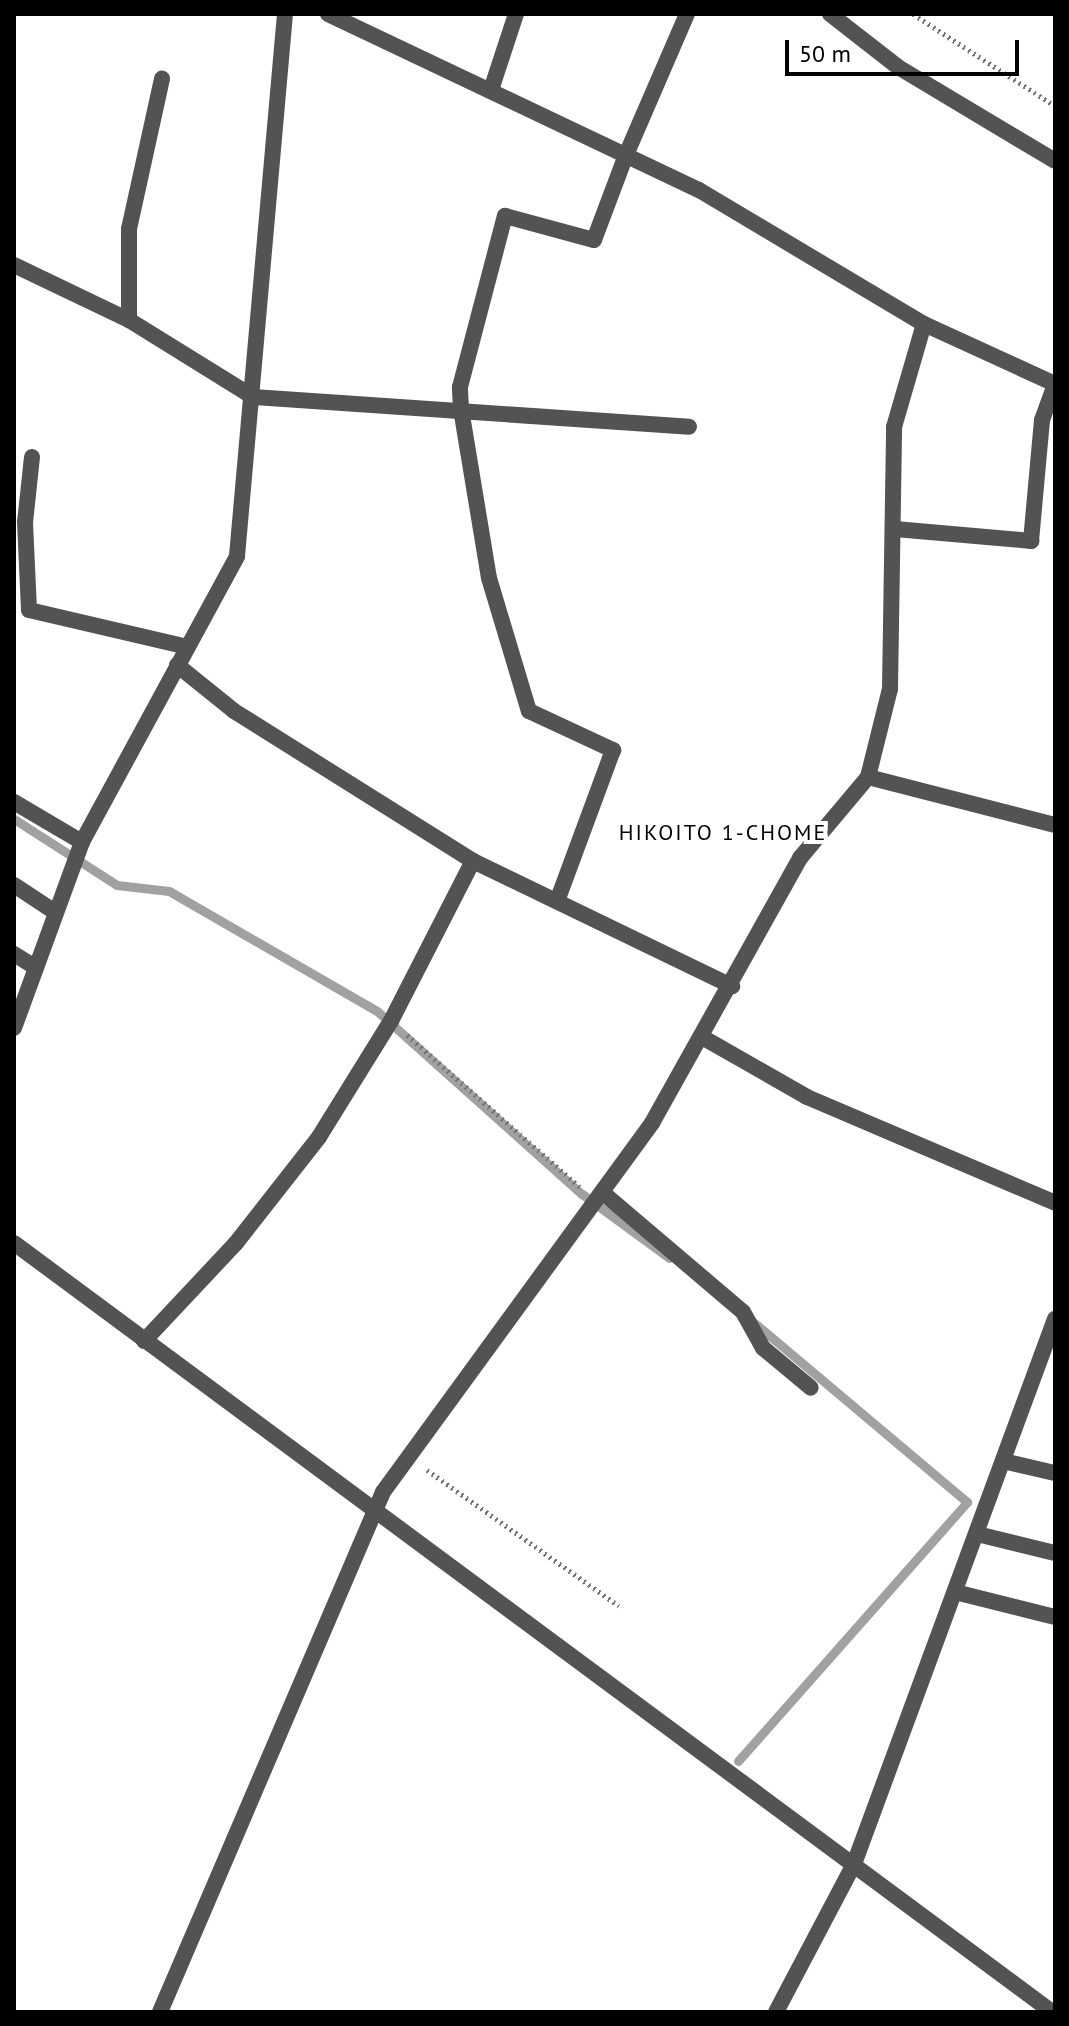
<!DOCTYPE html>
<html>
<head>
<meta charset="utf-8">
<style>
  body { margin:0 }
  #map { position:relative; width:1069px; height:2026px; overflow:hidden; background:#fff; font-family:"PT Sans",sans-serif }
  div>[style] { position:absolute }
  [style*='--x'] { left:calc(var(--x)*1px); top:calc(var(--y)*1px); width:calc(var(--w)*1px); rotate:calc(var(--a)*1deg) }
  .stream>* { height:9px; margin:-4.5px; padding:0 4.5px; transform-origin:4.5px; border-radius:4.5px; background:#a1a1a1 }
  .path>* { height:5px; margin-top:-2.5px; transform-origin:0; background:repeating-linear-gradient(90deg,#757575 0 2px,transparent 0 6px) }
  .service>* { height:16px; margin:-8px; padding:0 8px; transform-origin:8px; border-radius:8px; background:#535353 }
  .minor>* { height:16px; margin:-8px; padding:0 8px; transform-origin:8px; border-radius:8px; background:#535353 }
  .tertiary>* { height:16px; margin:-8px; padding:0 8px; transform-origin:8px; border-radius:8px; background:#535353 }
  span { translate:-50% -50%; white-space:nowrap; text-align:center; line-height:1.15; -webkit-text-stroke:8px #fff; paint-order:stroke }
  .neighbourhood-label { font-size:22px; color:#000; letter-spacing:2px }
  .frame { position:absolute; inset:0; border:16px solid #000; pointer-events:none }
  .scale { position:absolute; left:785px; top:40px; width:234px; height:36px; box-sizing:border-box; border:4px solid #000; border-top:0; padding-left:10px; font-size:24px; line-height:28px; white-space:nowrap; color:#000; -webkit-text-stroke:6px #fff; paint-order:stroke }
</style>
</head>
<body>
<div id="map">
  <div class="stream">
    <i style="--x:14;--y:819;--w:122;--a:32.7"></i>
    <i style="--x:117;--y:885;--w:52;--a:6.6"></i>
    <i style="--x:169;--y:891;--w:240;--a:30"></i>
    <i style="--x:377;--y:1011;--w:275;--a:41.8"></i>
    <i style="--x:582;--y:1194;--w:108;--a:36.3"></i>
    <i style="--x:738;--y:1761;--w:346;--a:-48.5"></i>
    <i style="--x:967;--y:1502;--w:282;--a:-139.9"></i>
  </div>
  <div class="path">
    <i style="--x:913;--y:14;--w:169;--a:32.9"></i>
    <i style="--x:407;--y:1035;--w:230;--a:41.3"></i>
    <i style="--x:427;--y:1470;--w:235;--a:35.3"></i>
  </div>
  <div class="service">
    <i style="--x:491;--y:90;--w:80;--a:-71.8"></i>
    <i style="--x:129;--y:320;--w:91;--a:-90"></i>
    <i style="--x:129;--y:229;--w:154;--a:-77.6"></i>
    <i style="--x:461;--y:409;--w:22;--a:-93"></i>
    <i style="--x:460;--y:387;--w:177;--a:-75.3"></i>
    <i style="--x:505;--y:216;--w:92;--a:15.1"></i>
    <i style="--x:594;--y:240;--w:91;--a:-69.4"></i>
    <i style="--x:32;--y:457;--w:65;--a:96.1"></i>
    <i style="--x:25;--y:522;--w:88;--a:87.4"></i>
    <i style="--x:29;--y:610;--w:163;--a:13.1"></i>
    <i style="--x:895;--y:529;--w:137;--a:5"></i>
    <i style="--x:1031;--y:541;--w:121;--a:-84.8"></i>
    <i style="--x:1042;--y:420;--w:37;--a:-70"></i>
    <i style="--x:14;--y:802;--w:79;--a:30.5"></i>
    <i style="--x:14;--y:885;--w:49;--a:33.4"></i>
    <i style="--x:14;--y:954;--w:26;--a:32"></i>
    <i style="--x:602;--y:1192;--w:185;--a:40.4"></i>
    <i style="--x:743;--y:1312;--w:41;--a:60.9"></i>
    <i style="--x:763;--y:1348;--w:62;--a:39.8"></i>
    <i style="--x:1003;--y:1461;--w:53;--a:13"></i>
    <i style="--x:977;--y:1534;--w:80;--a:13.7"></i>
    <i style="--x:955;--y:1592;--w:103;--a:14"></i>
  </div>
  <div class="minor">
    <i style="--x:328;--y:14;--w:411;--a:25.4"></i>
    <i style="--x:699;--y:190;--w:262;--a:30.8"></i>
    <i style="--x:924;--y:324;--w:144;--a:24.6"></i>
    <i style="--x:626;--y:155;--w:154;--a:-66.6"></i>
    <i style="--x:14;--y:265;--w:127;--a:25.6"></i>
    <i style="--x:129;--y:320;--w:146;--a:31.8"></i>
    <i style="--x:253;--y:397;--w:437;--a:3.9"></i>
    <i style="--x:461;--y:409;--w:171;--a:80.6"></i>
    <i style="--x:489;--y:578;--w:139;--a:73.3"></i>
    <i style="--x:529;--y:711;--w:93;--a:24.9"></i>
    <i style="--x:613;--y:750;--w:161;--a:110.3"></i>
    <i style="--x:177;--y:665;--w:73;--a:38.9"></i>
    <i style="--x:234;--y:711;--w:282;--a:32.1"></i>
    <i style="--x:473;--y:861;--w:288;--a:25.8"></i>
    <i style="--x:868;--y:777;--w:193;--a:14.4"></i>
    <i style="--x:14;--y:1028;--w:198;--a:-69.9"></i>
    <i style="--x:82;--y:842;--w:325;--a:-61.5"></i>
    <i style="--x:237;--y:556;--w:544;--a:-84.94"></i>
    <i style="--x:702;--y:1037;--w:121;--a:29.7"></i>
    <i style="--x:807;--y:1097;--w:270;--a:23.1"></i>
    <i style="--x:14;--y:1243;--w:1292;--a:36.53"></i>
    <i style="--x:144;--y:1341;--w:134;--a:-46.8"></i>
    <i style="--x:236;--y:1243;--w:135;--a:-51.9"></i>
    <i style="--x:319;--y:1137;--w:137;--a:-58.2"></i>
    <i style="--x:391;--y:1021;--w:180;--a:-62.9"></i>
    <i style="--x:160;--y:2012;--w:566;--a:-66.79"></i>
    <i style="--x:383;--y:1492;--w:457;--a:-53.9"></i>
    <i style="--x:652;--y:1123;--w:304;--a:-60.8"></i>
    <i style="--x:800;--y:858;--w:106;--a:-50"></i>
    <i style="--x:868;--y:777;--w:91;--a:-76"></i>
    <i style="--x:890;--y:689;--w:262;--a:-89.1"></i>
    <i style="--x:894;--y:427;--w:107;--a:-73.8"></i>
    <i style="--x:776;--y:2012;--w:167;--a:-62.2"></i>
    <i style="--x:854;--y:1864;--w:581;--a:-69.76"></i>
  </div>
  <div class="tertiary">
    <i style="--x:830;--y:14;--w:86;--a:37.9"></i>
    <i style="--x:898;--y:67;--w:183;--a:30.9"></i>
  </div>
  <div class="neighbourhood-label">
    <span style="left:723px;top:833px">HIKOITO 1-CHOME</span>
  </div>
  <div class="frame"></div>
  <div class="scale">50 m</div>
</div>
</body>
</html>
